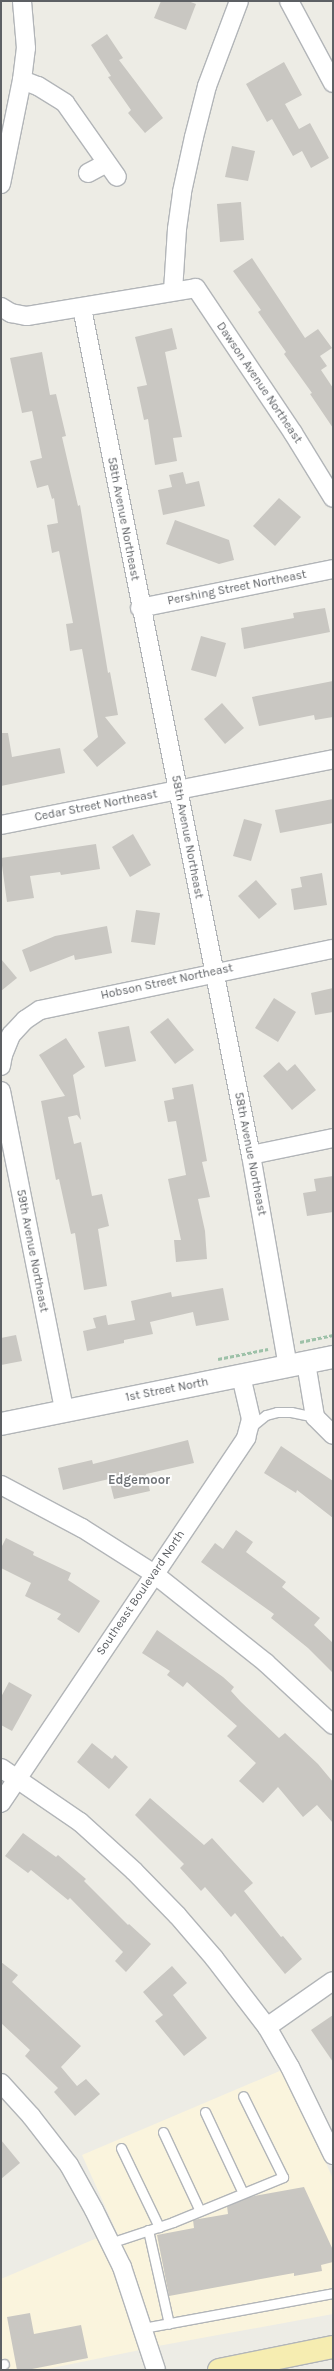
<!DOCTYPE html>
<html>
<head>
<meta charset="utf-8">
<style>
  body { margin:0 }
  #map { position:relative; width:334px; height:2371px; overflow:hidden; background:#edece5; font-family:Karla,sans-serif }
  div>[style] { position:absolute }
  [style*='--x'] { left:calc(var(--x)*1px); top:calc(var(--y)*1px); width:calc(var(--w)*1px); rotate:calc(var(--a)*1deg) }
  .commercial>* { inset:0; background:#faf4dd }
  .building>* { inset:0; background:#c9c7c2 }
  .path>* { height:2.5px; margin-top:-1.25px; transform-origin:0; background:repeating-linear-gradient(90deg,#9dc1a8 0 4px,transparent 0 6px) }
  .roads { filter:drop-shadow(1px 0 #b2b5b8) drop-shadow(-1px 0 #b2b5b8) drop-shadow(0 1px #b2b5b8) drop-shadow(0 -1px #b2b5b8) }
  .lane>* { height:9px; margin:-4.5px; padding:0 4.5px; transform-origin:4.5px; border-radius:4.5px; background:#fff }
  .street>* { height:18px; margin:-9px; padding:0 9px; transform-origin:9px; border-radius:9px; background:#fff }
  .secondary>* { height:22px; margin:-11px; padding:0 11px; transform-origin:11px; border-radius:11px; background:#fff }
  .primary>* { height:22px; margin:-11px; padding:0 11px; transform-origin:11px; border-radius:11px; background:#f6edb1 }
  span { translate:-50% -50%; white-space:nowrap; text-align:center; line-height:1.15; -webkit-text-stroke:3.5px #fff; paint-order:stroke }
  .street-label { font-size:12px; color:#5d6064 }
  .neighbourhood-label { font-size:13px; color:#6e7276; font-weight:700 }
  .frame { position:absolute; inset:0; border:2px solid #5d6064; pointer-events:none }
</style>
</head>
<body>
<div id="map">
  <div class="commercial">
    <i style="clip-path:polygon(282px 2070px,305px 2115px,333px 2179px,333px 2314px,158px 2346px,131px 2264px,82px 2155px)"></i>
    <i style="clip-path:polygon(97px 2238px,113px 2270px,140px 2350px,42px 2370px,1px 2370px,1px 2279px)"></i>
  </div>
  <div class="building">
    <i style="clip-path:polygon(161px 1px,188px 1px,196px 4px,186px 30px,154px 18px)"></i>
    <i style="clip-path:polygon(107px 34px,123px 58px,119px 60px,163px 118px,145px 133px,128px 113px,131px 110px,108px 77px,111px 76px,91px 45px)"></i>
    <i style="clip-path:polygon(284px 62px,302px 95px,285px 104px,299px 129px,310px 123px,329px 158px,311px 168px,302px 151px,293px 156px,272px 119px,267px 122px,246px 84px)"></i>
    <i style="clip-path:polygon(232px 146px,255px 151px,248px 181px,225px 177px)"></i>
    <i style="clip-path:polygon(241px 202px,244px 240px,220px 242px,217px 204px)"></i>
    <i style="clip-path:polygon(252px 258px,305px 338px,318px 329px,332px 348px,320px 356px,327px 366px,321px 370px,333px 388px,333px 428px,310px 394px,312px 393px,284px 354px,286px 352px,258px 312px,261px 310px,233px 271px)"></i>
    <i style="clip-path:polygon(172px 328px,177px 349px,165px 352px,182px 437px,173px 438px,177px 461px,155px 465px,148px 419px,144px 420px,137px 387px,147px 385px,135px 337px)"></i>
    <i style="clip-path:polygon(42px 352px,50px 395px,56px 394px,66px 436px,62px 437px,78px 506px,80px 505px,108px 673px,110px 672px,118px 715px,105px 717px,126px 743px,97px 767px,83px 750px,98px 737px,82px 649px,70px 651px,66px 624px,73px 623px,59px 551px,52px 553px,47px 525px,58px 523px,54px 498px,52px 499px,48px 485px,37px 488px,30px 461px,42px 458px,32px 411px,22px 413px,10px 358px)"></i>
    <i style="clip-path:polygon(183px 472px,186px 484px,199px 481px,205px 506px,163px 515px,158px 490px,172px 487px,169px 475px)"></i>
    <i style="clip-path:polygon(279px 498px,301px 517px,275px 546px,253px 526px)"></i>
    <i style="clip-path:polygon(175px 520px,229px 540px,234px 560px,219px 564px,166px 544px)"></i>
    <i style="clip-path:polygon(325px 608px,330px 632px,244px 649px,241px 628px,294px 618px,293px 613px)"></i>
    <i style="clip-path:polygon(201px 636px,226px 643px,216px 677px,191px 670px)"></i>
    <i style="clip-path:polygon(333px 681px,333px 717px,315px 720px,314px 715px,259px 726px,252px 697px)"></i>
    <i style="clip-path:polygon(222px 703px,244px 728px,225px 744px,204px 719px)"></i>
    <i style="clip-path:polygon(1px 733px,8px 733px,12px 757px,60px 748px,65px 773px,1px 786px)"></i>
    <i style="clip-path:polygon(333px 799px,333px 823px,280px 833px,275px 810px)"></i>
    <i style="clip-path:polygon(244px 819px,262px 824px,251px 861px,233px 856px)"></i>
    <i style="clip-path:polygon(133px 834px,151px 865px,130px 877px,112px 847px)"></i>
    <i style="clip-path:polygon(96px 844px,100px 869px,61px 875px,60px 872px,30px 876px,34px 898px,7px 902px,1px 858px)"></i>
    <i style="clip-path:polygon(322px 873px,327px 905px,294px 910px,291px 889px,302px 887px,300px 877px)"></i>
    <i style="clip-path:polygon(256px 880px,277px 904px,259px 919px,238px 896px)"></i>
    <i style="clip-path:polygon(136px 910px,160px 913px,155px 945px,131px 942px)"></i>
    <i style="clip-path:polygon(107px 926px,112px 953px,75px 960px,74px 955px,30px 972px,22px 950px,55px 936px)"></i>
    <i style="clip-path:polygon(1px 959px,17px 978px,1px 991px)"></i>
    <i style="clip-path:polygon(333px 988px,333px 1012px,315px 1015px,311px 993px)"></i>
    <i style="clip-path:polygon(274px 998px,296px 1012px,278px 1042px,255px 1028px)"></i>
    <i style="clip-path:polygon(168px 1018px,194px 1050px,175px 1064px,150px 1032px)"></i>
    <i style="clip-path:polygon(129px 1026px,136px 1061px,105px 1067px,98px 1032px)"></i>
    <i style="clip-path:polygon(66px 1038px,85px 1067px,73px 1075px,81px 1120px,77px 1115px,68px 1117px,74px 1144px,81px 1142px,92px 1196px,102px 1194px,109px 1226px,98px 1229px,107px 1286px,84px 1290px,75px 1233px,71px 1234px,59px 1179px,56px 1180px,41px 1101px,65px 1096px,39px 1055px)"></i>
    <i style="clip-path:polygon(279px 1062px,287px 1071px,295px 1064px,316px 1090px,292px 1110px,263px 1076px)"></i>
    <i style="clip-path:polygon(193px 1084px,207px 1161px,202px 1162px,210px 1197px,198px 1199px,205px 1231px,207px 1259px,176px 1262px,174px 1240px,181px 1240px,168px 1179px,186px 1175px,176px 1121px,168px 1122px,164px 1101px,174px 1099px,172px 1088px)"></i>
    <i style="clip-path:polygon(333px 1176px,333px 1212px,307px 1216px,303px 1193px,316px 1191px,314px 1179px)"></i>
    <i style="clip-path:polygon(223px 1288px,229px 1320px,196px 1326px,193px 1312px,150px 1322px,153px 1334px,124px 1340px,124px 1343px,87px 1351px,83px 1331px,96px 1328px,93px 1318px,106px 1315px,108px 1325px,135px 1320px,131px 1301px,171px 1292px,172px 1297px)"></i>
    <i style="clip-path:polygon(16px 1335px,22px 1361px,1px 1365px,1px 1338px)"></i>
    <i style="clip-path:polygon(188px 1440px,194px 1463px,146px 1474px,150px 1491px,114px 1499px,109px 1479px,63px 1490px,58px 1468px,92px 1460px,93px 1464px)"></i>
    <i style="clip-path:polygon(281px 1446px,333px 1481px,333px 1518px,297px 1490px,296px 1493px,264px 1473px)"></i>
    <i style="clip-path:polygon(236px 1530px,253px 1542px,246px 1552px,286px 1582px,282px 1587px,320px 1618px,314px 1625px,333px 1643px,333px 1673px,308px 1648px,271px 1618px,274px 1614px,201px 1562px,215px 1543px,223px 1549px)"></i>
    <i style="clip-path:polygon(6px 1538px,34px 1552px,33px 1555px,71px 1573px,68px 1580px,100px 1601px,79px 1633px,57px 1619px,61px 1614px,25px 1596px,31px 1583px,1px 1568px,1px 1548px)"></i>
    <i style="clip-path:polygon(157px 1630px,223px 1677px,234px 1687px,231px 1691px,241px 1702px,279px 1738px,285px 1733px,318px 1764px,333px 1782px,333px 1823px,317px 1805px,303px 1817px,278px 1787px,263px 1803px,239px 1781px,256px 1763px,227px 1736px,237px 1726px,187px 1682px,183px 1687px,167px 1675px,170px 1671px,142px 1653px)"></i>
    <i style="clip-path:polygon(9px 1682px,32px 1695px,12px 1731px,1px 1725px,1px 1697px)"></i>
    <i style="clip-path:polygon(92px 1743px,112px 1759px,115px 1755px,128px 1767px,109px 1789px,77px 1762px)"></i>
    <i style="clip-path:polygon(150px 1798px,204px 1845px,212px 1838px,253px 1883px,244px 1891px,281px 1937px,283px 1936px,302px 1959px,285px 1974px,235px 1913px,231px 1917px,205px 1887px,201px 1891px,180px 1868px,184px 1864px,135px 1815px)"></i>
    <i style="clip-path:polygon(23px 1833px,56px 1857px,58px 1855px,86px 1879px,84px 1881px,128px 1925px,129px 1924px,151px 1944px,126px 1972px,115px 1961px,123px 1952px,70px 1898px,68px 1900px,31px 1870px,28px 1873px,5px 1856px)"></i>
    <i style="clip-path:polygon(1px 1962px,18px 1975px,12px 1982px,81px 2046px,61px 2067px,77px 2086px,86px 2079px,100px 2094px,75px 2116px,54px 2092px,58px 2088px,25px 2056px,30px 2050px,1px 2023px)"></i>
    <i style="clip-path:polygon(172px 1966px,187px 1983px,173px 1995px,207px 2038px,184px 2056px,155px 2021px,163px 2015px,143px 1992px)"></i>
    <i style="clip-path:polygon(333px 2015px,333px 2062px,311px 2030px)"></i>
    <i style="clip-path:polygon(1px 2140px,20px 2163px,1px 2179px)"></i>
    <i style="clip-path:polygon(304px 2187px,333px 2250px,333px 2262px,321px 2265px,322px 2271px,294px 2276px,294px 2273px,169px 2296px,157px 2235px,194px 2228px,193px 2220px,228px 2214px,227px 2206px,249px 2197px)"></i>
    <i style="clip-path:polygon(30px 2313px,34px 2334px,81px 2325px,88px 2358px,27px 2370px,17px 2370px,7px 2317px)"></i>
  </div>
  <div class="path">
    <i style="--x:300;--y:1342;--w:34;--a:-12"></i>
    <i style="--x:218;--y:1359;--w:51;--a:-11.3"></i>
  </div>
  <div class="roads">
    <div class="lane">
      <i style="--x:251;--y:1427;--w:19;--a:-39"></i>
      <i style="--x:266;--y:1415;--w:11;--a:-15"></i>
      <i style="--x:277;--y:1412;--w:14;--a:0"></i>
      <i style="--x:291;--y:1412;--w:25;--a:12"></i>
      <i style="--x:205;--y:2112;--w:89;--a:64.9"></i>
      <i style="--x:163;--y:2132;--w:87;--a:64.9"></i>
      <i style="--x:121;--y:2148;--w:88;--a:64.3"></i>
      <i style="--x:148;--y:2230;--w:96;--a:77.4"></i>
      <i style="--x:110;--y:2243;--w:66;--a:-18.4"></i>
      <i style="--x:173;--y:2222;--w:119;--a:-22.2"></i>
      <i style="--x:283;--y:2177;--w:90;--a:-116.3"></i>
      <i style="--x:143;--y:2328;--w:193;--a:-10.4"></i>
      <i style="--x:1;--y:2365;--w:3;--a:-18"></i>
    </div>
    <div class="street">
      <i style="--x:289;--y:1;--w:93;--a:61.8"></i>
      <i style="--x:22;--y:80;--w:17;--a:21"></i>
      <i style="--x:38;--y:86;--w:32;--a:32"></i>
      <i style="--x:65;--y:103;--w:90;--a:54.9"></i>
      <i style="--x:88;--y:173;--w:21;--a:-28"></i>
      <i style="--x:1;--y:184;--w:106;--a:-78.6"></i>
      <i style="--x:22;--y:80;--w:32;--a:-83"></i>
      <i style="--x:26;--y:48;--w:47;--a:-94.9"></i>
      <i style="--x:173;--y:291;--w:62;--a:-86.3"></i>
      <i style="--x:177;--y:229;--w:37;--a:-82"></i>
      <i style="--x:182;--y:192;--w:56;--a:-77.7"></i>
      <i style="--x:194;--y:137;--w:53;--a:-75.7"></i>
      <i style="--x:207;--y:86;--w:91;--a:-69.4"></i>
      <i style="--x:1;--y:307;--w:12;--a:31"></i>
      <i style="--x:11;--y:313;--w:16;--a:11"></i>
      <i style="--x:27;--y:316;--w:171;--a:-9.4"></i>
      <i style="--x:196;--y:288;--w:174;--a:56.2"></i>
      <i style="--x:293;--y:433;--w:76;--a:58.4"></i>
      <i style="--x:82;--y:308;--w:864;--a:78.72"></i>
      <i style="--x:251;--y:1155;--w:214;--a:80.1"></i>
      <i style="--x:140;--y:608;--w:197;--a:-11.4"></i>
      <i style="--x:1;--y:825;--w:338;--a:-11.2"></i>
      <i style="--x:1;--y:1066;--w:11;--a:-80"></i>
      <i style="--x:3;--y:1055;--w:22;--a:-68"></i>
      <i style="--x:11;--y:1035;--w:21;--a:-47"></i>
      <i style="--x:25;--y:1020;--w:18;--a:-34"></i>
      <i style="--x:40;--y:1010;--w:299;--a:-11.8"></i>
      <i style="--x:1;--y:1091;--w:325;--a:78.8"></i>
      <i style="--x:251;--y:1155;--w:84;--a:-11.7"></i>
      <i style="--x:306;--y:1363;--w:55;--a:80.5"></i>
      <i style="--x:315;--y:1417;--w:25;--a:45"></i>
      <i style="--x:1;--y:1485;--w:92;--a:28"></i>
      <i style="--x:82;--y:1528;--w:84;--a:32.4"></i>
      <i style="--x:153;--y:1573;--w:144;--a:38.5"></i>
      <i style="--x:266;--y:1663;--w:91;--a:42.8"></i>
      <i style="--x:1;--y:1768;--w:96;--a:34.4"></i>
      <i style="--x:80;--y:1822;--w:73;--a:42.2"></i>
      <i style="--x:134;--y:1871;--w:62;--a:45.7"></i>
      <i style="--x:177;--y:1915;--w:57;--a:49.3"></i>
      <i style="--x:214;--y:1958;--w:87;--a:52.5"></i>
      <i style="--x:267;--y:2027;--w:46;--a:60.1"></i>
      <i style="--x:290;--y:2067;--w:98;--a:64"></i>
      <i style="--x:1;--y:1803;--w:440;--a:-56.1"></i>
      <i style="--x:246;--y:1438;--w:20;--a:-75"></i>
      <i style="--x:251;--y:1419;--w:44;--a:-103.1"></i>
      <i style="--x:267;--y:2027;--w:80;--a:-34.9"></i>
      <i style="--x:1;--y:2083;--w:45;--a:47.7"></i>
      <i style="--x:31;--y:2116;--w:62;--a:52.2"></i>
      <i style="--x:69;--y:2165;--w:51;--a:60.9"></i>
      <i style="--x:94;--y:2210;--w:64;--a:63.8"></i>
      <i style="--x:122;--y:2267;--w:108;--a:71.7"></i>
    </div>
    <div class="secondary">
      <i style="--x:1;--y:1424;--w:339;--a:-11.4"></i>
    </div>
    <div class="primary">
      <i style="--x:219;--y:2370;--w:116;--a:-11.4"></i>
    </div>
  </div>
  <div class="street-label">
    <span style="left:259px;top:383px;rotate:56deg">Dawson Avenue Northeast</span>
    <span style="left:123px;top:519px;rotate:79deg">58th Avenue Northeast</span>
    <span style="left:237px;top:588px;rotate:-11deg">Pershing Street Northeast</span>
    <span style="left:96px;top:806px;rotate:-11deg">Cedar Street Northeast</span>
    <span style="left:187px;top:837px;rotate:79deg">58th Avenue Northeast</span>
    <span style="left:167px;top:982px;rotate:-12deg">Hobson Street Northeast</span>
    <span style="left:250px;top:1154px;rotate:79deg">58th Avenue Northeast</span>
    <span style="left:32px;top:1251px;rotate:79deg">59th Avenue Northeast</span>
    <span style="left:167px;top:1390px;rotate:-11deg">1st Street North</span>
    <span style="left:141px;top:1593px;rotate:-56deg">Southeast Boulevard North</span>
  </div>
  <div class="neighbourhood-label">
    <span style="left:139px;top:1480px">Edgemoor</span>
  </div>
  <div class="frame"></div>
</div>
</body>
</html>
